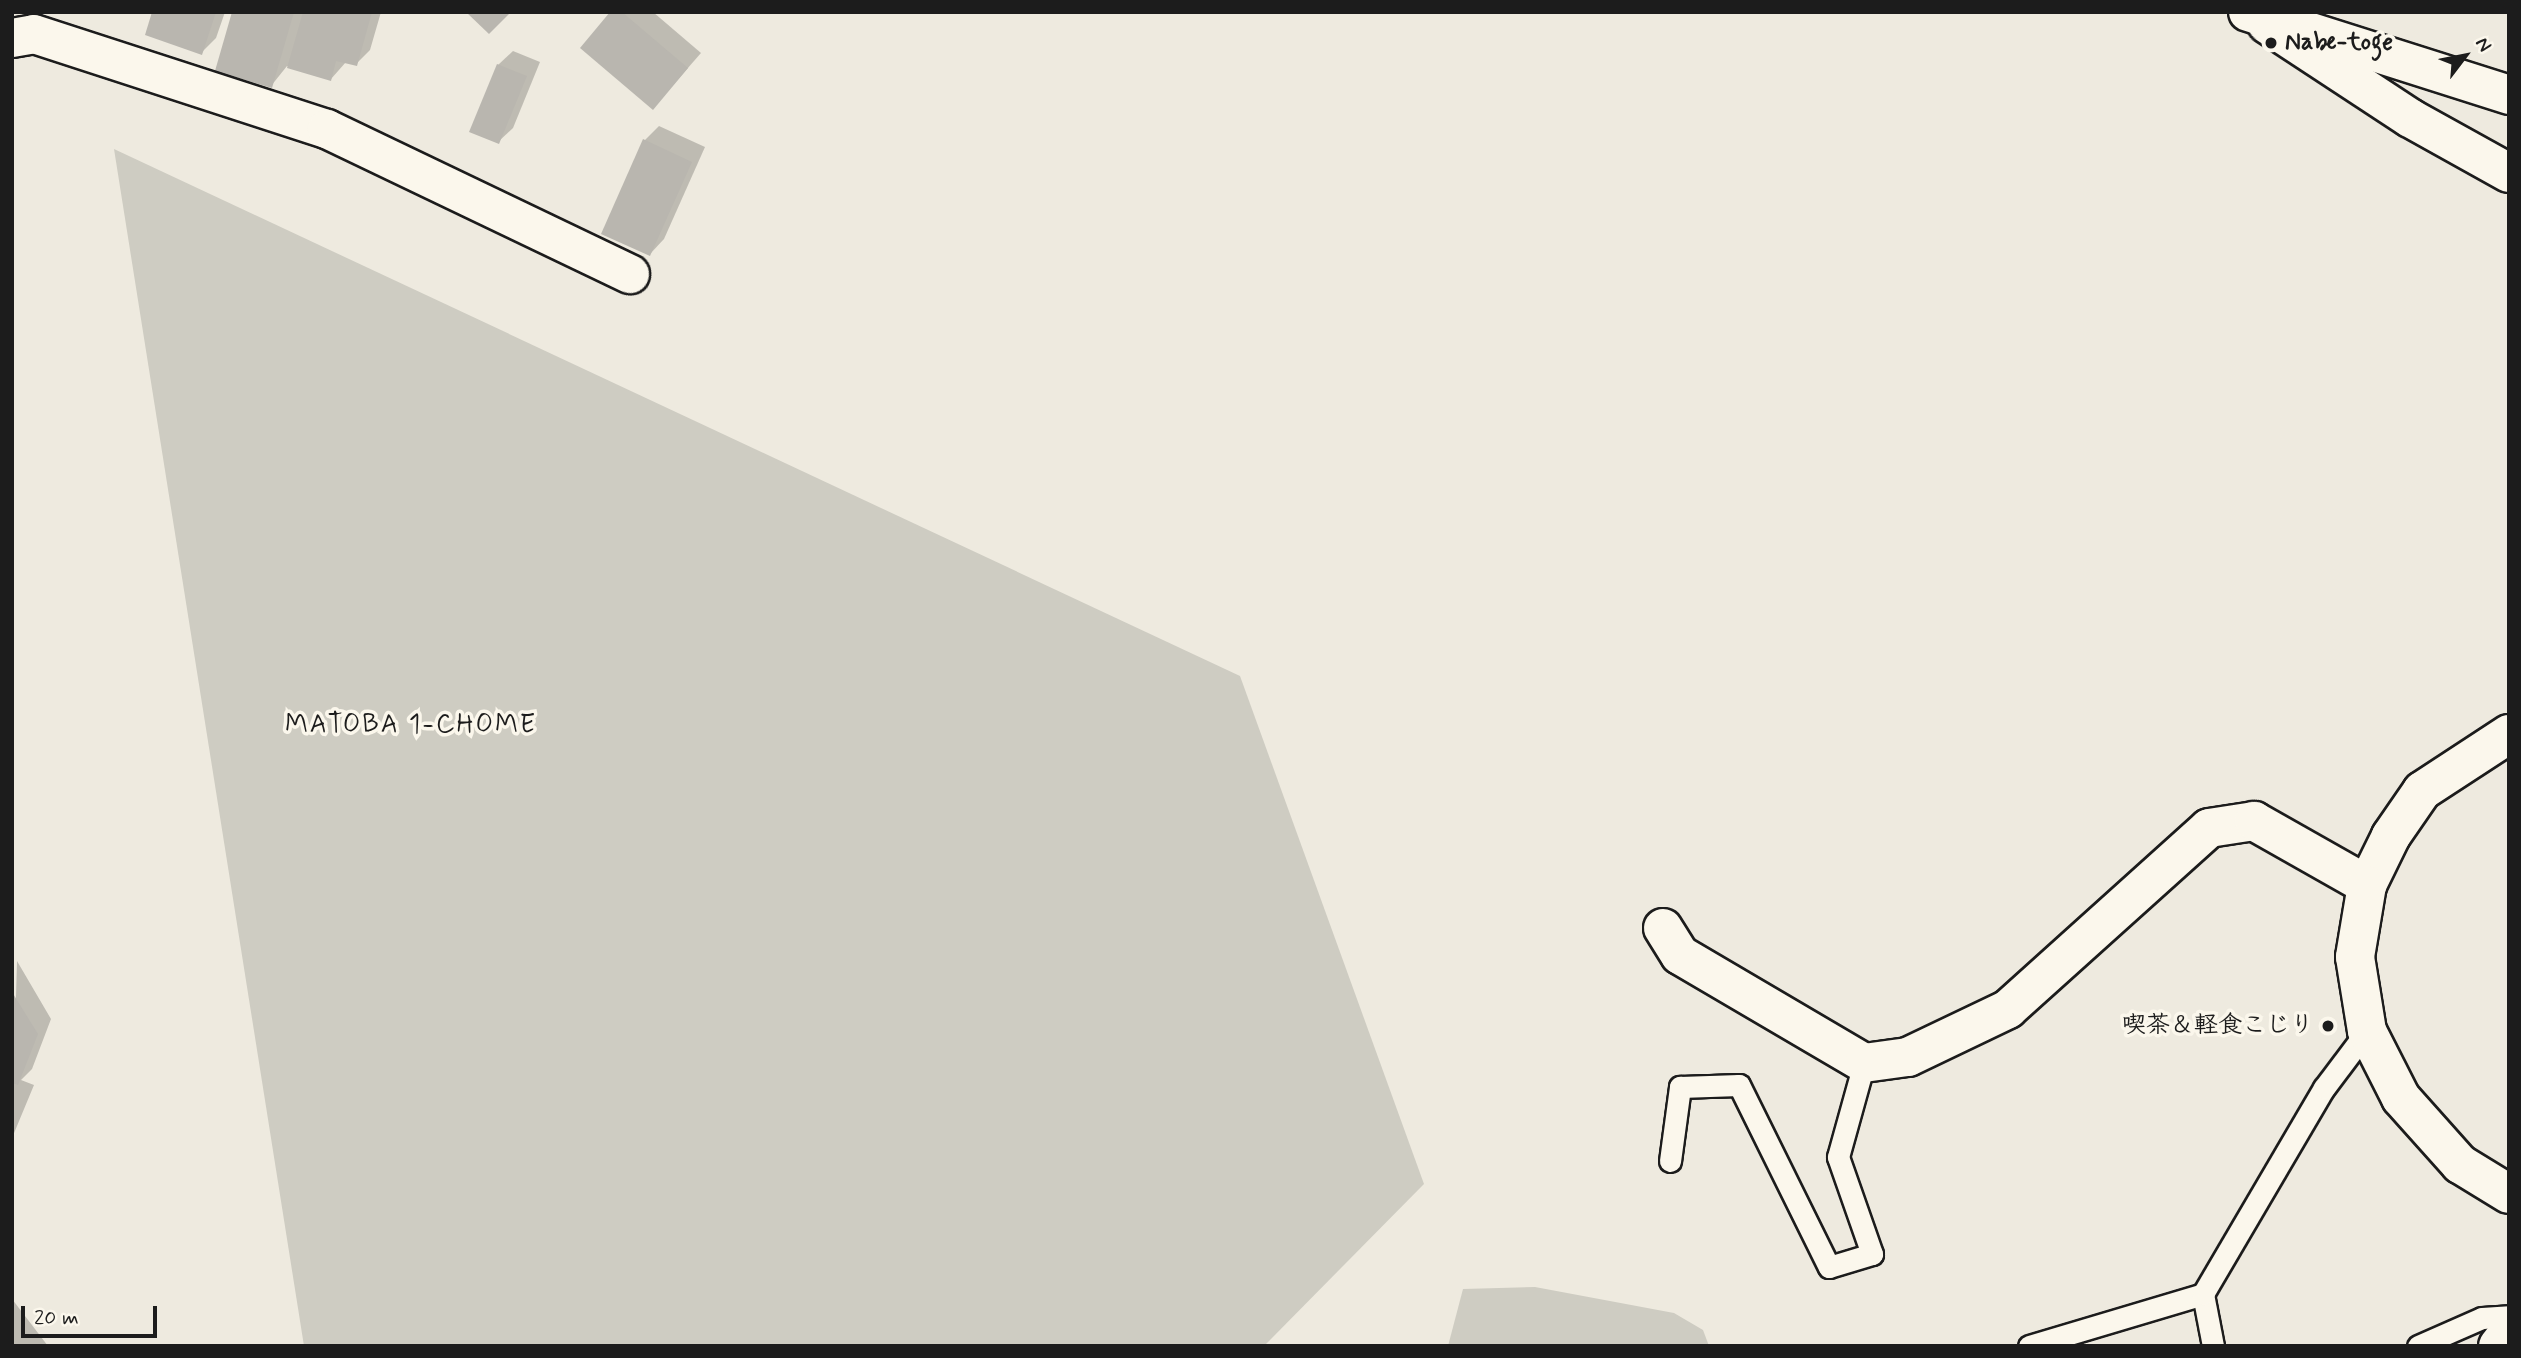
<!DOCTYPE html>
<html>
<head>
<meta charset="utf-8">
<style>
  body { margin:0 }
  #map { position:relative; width:2521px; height:1358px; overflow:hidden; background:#eeeadf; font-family:Mynerve,"Klee One",sans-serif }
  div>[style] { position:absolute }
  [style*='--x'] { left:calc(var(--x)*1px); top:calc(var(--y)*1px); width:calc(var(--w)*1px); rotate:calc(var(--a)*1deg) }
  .green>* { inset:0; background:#ceccc2 }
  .shadow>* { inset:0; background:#0003 }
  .building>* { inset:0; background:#b9b6af }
  .roads { filter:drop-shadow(2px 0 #1c1c1c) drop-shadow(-2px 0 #1c1c1c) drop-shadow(0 2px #1c1c1c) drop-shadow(0 -2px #1c1c1c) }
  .service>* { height:21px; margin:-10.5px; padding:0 10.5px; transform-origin:10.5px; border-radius:10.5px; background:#fbf7ec }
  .minor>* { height:38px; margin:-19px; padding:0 19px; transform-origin:19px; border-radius:19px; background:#fbf7ec }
  .tertiary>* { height:38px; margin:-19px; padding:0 19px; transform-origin:19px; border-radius:19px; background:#fbf7ec }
  .trunk>* { height:38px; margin:-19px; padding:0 19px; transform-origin:19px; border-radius:19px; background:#fbf7ec }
  .dots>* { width:19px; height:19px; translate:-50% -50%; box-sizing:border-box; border:4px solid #fbf7ec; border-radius:50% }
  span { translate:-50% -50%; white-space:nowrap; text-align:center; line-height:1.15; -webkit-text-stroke:7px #fbf7ec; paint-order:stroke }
  .poi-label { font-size:24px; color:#1c1c1c; font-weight:700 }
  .left { translate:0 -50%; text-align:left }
  .right { translate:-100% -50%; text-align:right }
  .neighbourhood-label { font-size:26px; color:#1c1c1c; letter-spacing:2px }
  .frame { position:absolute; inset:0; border:14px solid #1c1c1c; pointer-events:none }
  .north { position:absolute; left:2430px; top:21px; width:70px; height:70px; -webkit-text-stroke:5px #fbf7ec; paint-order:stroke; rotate:58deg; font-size:19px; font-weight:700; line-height:28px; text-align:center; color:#1c1c1c }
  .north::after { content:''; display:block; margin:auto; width:24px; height:32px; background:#1c1c1c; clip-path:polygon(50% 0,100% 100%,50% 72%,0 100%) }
  .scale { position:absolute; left:21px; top:1306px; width:136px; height:32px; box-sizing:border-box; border:4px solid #1c1c1c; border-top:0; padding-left:9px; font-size:21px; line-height:24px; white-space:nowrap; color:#1c1c1c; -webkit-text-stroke:5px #fbf7ec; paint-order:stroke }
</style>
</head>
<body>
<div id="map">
  <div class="green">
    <i style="clip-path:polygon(114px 149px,1240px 676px,1424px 1184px,1264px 1346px,304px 1346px)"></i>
    <i style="clip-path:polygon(1535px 1287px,1674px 1313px,1703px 1330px,1709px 1346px,1448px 1346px,1463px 1289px)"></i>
  </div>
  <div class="shadow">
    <i style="clip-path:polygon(154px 12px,225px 12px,216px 38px,201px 53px)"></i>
    <i style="clip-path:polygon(234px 12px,381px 12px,370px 50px,356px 64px,346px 62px,331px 79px,287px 66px,271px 86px)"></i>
    <i style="clip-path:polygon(612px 12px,653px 12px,701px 53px,653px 108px)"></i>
    <i style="clip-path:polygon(513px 51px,540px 62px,513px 128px,498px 142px,498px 65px)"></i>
    <i style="clip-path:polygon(659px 126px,705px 147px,664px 239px,650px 254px,645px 140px)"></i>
    <i style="clip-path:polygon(17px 961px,51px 1019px,32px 1069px,21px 1080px,34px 1085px,12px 1138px)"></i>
    <i style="clip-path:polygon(12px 1299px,48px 1346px,12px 1346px)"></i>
  </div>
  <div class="building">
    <i style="clip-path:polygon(152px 12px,216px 12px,202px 55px,145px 35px)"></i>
    <i style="clip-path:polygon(232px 12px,294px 12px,272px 88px,215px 71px)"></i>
    <i style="clip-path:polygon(303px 12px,372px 12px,357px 66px,336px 61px,331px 81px,287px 68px)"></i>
    <i style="clip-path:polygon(466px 12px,511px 12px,489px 34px)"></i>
    <i style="clip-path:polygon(610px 12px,622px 12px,688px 68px,653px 110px,580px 48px)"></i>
    <i style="clip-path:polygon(497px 64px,527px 76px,499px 144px,469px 132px)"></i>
    <i style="clip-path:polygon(643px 139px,692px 162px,650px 256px,601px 234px)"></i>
    <i style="clip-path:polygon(12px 992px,38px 1034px,18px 1085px,12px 1083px)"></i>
  </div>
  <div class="roads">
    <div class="service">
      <i style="--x:1670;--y:1161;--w:75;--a:-82.3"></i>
      <i style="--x:1680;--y:1087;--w:59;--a:-1.9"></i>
      <i style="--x:1739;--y:1085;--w:203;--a:63.7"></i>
      <i style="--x:1829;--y:1267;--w:45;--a:-16.8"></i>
      <i style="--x:1872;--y:1254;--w:103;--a:-109.3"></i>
      <i style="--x:1838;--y:1157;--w:98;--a:-74.5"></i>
      <i style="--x:2203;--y:1294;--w:53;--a:79.1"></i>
      <i style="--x:2029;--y:1346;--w:182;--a:-16.6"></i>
      <i style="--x:2203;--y:1294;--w:239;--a:-59.6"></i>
      <i style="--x:2324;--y:1088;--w:71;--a:-53"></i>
      <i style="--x:2418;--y:1346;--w:70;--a:-23.6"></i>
      <i style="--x:2482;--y:1318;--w:27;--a:-4"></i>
    </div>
    <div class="minor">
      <i style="--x:12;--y:38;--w:22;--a:-10"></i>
      <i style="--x:34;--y:34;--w:308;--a:18"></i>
      <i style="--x:327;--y:129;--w:336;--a:25.6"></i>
      <i style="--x:1663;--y:928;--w:32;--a:58"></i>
      <i style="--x:1680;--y:955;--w:213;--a:30.4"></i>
      <i style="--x:1864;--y:1063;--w:44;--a:-7.8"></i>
      <i style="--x:1908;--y:1057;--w:111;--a:-25.6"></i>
      <i style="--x:2008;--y:1009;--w:270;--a:-42"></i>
      <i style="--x:2209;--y:828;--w:46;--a:-8.8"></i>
      <i style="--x:2254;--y:821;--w:130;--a:29.5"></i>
      <i style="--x:2498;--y:1346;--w:18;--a:-52"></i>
    </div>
    <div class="tertiary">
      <i style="--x:2267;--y:24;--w:171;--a:33.3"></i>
      <i style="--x:2410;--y:118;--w:113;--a:29.1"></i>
      <i style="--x:2509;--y:734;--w:104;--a:146.8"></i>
      <i style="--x:2422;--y:791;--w:55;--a:124.6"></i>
      <i style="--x:2391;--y:836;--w:55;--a:116.1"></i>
      <i style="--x:2367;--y:885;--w:73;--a:99.5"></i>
      <i style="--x:2355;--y:957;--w:75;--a:80.8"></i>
      <i style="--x:2367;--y:1031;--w:75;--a:63.1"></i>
      <i style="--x:2401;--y:1098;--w:89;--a:48.2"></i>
      <i style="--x:2460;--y:1164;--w:57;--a:31.5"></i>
    </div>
    <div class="trunk">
      <i style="--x:2248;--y:12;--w:274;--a:17.6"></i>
    </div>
  </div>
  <div class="dots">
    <i style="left:2271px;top:43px;background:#1c1c1c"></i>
    <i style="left:2328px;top:1026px;background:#1c1c1c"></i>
  </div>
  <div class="poi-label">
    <span class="left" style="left:2285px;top:43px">Nabe-toge</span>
    <span class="right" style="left:2314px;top:1026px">喫茶＆軽食こじり</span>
  </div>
  <div class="neighbourhood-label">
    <span style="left:411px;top:726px">MATOBA 1-CHOME</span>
  </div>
  <div class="frame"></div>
  <div class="north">N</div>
  <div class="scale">20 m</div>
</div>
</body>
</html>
